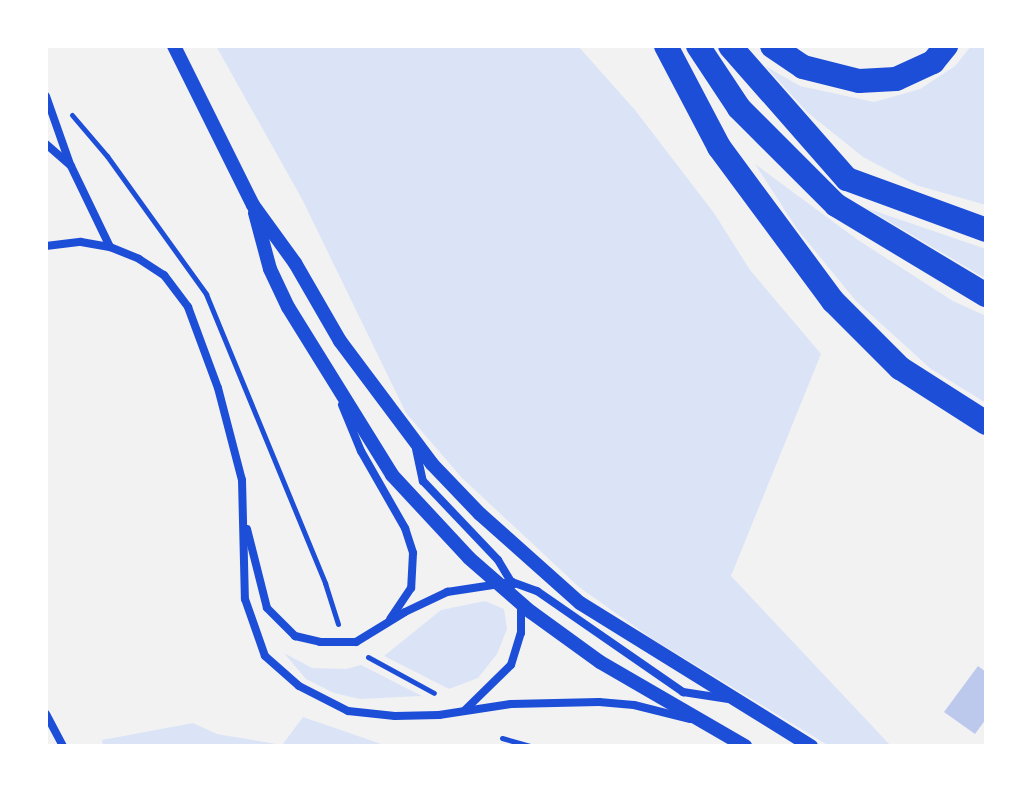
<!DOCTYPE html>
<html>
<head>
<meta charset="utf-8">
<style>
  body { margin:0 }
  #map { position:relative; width:1032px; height:792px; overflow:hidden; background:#f2f2f2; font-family:Cabin,sans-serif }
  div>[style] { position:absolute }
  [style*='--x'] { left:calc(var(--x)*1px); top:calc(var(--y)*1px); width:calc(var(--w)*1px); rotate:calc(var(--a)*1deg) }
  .green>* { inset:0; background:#dbe4f7 }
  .building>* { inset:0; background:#bdc9ec }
  .path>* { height:5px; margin:-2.5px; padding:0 2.5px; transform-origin:2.5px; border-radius:2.5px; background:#1d4ed8 }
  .minor>* { height:8px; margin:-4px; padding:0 4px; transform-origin:4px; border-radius:4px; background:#1d4ed8 }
  .tertiary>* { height:14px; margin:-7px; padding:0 7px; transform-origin:7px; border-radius:7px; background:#1d4ed8 }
  .motorway>* { height:24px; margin:-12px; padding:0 12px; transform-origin:12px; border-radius:12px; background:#1d4ed8 }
  span { translate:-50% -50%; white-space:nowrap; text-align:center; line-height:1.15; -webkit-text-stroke:6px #fff; paint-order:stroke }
  .frame { position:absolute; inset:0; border:48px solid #fff; pointer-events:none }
</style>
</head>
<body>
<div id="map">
  <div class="green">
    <i style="clip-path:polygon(216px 46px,578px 46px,635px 110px,714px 213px,750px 270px,821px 354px,731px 576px,891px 746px,829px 746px,651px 638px,579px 587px,462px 478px,406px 413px,302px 199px)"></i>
    <i style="clip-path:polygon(971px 46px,986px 46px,986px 205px,916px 185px,863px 157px,807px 112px,765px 66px,800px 86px,874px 102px,920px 89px,955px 66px)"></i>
    <i style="clip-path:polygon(755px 164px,858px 240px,953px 301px,986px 316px,986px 403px,931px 369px,856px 301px,797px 229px)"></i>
    <i style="clip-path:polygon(866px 208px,986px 249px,986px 278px,983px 277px)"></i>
    <i style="clip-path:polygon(485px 601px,504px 609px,507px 629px,497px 654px,478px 678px,449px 689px,384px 656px,441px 610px)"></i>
    <i style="clip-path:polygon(284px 653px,312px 668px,346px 669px,361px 665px,422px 696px,360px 699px,334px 693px,306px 679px)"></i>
    <i style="clip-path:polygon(303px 717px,387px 746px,103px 746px,102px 740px,193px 723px,217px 734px,282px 745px)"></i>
  </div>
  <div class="building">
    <i style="clip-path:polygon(978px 666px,986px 672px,986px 719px,975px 734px,944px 712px)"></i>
  </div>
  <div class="path">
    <i style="--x:72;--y:115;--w:54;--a:49.5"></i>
    <i style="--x:107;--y:156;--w:170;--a:54.3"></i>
    <i style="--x:206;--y:294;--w:313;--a:67.6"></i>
    <i style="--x:325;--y:583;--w:43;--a:72.4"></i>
    <i style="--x:368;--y:657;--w:75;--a:28.6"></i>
    <i style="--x:502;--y:738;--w:29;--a:16"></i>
  </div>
  <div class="minor">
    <i style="--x:46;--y:96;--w:72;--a:70.6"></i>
    <i style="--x:46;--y:144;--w:33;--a:41"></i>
    <i style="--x:71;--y:166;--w:90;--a:64.3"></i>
    <i style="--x:46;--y:246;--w:35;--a:-7"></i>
    <i style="--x:81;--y:242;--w:29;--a:10"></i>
    <i style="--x:110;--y:247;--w:31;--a:22"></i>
    <i style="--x:139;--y:259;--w:30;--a:33"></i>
    <i style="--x:164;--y:275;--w:40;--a:53"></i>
    <i style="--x:188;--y:307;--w:86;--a:69.7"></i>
    <i style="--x:218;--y:388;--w:95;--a:75.4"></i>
    <i style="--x:242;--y:480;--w:119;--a:88.6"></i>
    <i style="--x:245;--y:599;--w:60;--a:70.7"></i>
    <i style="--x:265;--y:656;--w:45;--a:41.4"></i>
    <i style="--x:299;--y:686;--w:55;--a:27"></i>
    <i style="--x:348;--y:711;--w:47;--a:6.1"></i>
    <i style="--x:395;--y:716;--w:44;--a:-1.3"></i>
    <i style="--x:439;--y:715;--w:73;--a:-8.7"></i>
    <i style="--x:511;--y:704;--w:88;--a:-1.3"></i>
    <i style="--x:599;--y:702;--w:35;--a:5"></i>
    <i style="--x:634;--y:705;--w:58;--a:14"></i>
    <i style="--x:342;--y:405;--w:50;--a:67.6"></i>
    <i style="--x:361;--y:451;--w:89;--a:60.3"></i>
    <i style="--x:405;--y:528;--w:26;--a:72"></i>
    <i style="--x:413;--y:553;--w:35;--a:93"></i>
    <i style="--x:411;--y:588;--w:37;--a:124"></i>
    <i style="--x:416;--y:449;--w:33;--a:78"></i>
    <i style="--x:423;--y:481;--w:109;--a:46.5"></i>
    <i style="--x:498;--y:560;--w:29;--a:59"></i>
    <i style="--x:247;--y:529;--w:81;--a:75.8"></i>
    <i style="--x:267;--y:608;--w:40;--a:45"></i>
    <i style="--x:295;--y:636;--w:26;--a:13"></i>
    <i style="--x:320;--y:642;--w:36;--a:0"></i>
    <i style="--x:356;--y:642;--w:57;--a:-31.5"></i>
    <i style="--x:405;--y:612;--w:47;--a:-25.5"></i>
    <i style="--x:447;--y:592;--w:66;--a:-8.7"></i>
    <i style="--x:512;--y:582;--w:27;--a:20"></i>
    <i style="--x:537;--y:591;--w:178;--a:34.7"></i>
    <i style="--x:683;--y:692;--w:46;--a:8.8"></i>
    <i style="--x:465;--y:710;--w:64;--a:-44.4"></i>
    <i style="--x:511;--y:665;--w:34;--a:-73"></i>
    <i style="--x:521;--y:633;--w:28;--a:-90"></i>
    <i style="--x:46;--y:714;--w:36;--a:62"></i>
  </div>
  <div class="tertiary">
    <i style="--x:174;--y:46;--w:178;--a:63.6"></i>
    <i style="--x:253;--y:205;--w:72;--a:54.1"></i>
    <i style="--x:295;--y:263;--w:90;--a:60"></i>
    <i style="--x:340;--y:341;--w:154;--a:53.2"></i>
    <i style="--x:432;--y:464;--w:69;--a:46.2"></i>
    <i style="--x:480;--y:514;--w:134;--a:41.7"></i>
    <i style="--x:580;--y:603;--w:272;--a:31.8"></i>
    <i style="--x:255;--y:213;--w:58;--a:75"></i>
    <i style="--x:270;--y:269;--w:42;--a:64.7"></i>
    <i style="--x:288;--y:307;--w:198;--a:58.2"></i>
    <i style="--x:392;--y:475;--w:113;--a:47.1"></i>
    <i style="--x:469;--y:558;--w:82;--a:41.1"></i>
    <i style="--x:531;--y:612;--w:85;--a:35.9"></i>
    <i style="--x:600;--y:662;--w:168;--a:30.1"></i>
  </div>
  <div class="motorway">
    <i style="--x:666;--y:46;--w:114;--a:62.3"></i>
    <i style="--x:719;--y:147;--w:192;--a:53.5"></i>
    <i style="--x:833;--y:301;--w:95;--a:45"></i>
    <i style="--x:900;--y:368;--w:102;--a:32.6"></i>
    <i style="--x:698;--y:46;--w:74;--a:56.5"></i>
    <i style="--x:739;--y:108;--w:137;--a:45"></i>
    <i style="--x:836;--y:205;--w:175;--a:31"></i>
    <i style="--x:730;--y:46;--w:177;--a:48.7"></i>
    <i style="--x:847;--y:179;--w:148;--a:20.1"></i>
    <i style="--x:772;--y:46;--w:37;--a:34"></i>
    <i style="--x:803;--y:67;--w:58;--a:14"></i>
    <i style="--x:859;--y:81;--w:37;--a:-3"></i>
    <i style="--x:896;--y:79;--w:41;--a:-24.7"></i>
    <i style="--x:933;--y:62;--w:21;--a:-51"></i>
  </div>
  <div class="frame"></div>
</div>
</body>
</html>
